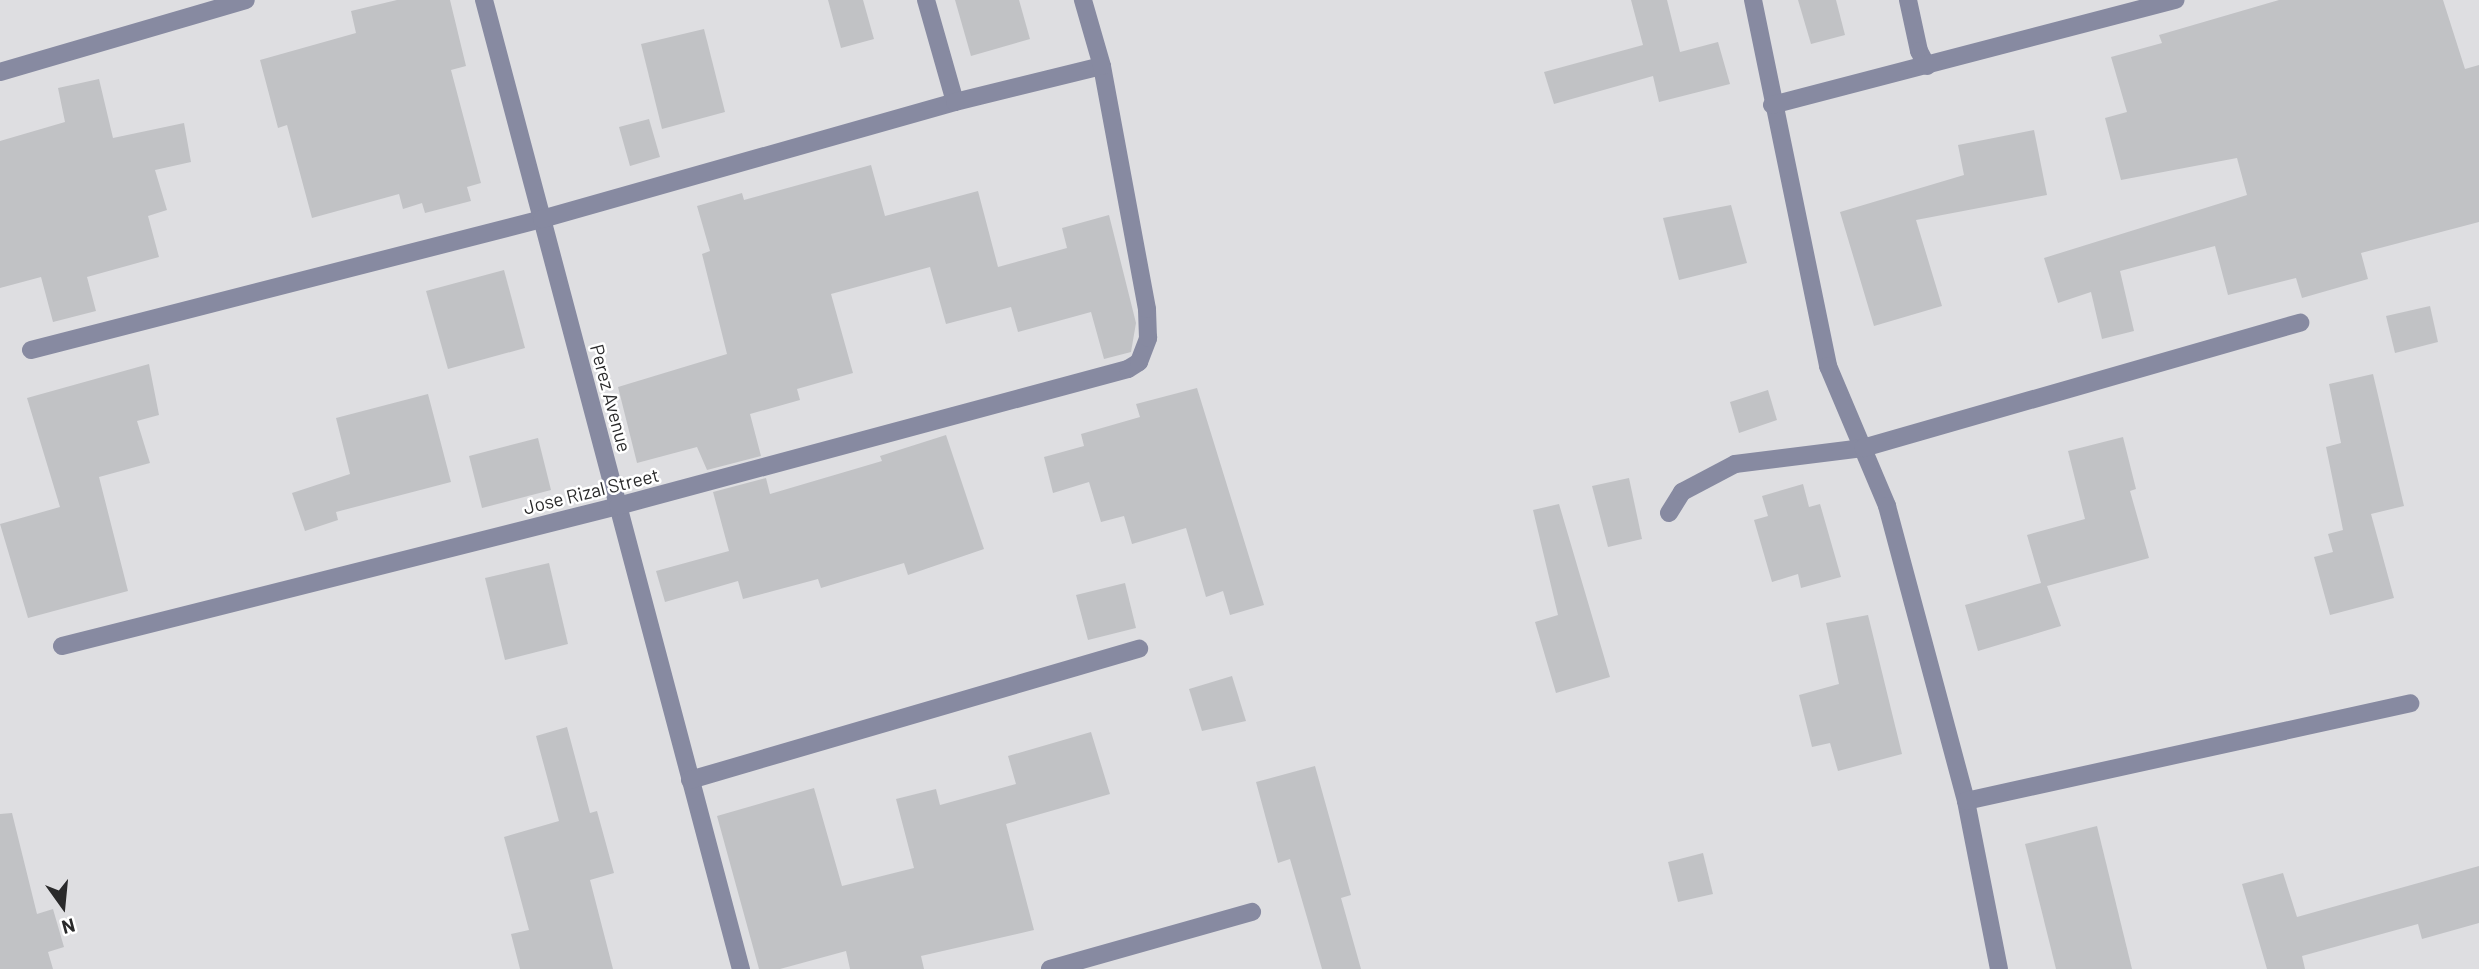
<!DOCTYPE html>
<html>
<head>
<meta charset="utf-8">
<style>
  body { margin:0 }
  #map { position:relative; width:2479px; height:969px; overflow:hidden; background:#dedee1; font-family:Barlow,sans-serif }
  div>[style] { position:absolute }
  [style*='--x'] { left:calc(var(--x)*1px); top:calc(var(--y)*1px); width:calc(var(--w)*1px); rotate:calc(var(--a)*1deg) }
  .building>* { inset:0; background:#c1c2c5 }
  .minor>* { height:18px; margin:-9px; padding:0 9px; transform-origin:9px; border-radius:9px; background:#878aa1 }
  span { translate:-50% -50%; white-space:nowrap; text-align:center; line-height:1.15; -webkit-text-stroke:5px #fff; paint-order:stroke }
  .street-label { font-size:19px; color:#2a2a2b }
  .north { position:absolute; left:28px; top:871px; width:70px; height:70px; -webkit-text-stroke:5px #fff; paint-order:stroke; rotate:165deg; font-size:19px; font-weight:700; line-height:28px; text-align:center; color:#2a2a2b }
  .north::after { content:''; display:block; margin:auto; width:24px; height:32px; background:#2a2a2b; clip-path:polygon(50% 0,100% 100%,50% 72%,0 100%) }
</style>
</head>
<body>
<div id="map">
  <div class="building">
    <i style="clip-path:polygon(397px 0,450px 0,466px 66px,451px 70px,481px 183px,467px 187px,471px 201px,425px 213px,422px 203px,403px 209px,399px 194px,312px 218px,287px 125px,278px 128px,260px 60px,356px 33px,351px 11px)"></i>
    <i style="clip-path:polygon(828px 0,863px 0,874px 39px,841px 48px)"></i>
    <i style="clip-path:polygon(955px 0,1019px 0,1030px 39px,971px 56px)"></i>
    <i style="clip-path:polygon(1631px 0,1667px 0,1680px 52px,1718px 42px,1730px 84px,1659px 102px,1653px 76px,1554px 104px,1544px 72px,1643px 45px)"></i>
    <i style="clip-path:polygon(1798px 0,1836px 0,1845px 35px,1811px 44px)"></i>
    <i style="clip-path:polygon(2279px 0,2443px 0,2465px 69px,2479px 65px,2479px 222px,2361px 253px,2368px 279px,2302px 298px,2296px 278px,2228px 295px,2215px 246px,2120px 271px,2134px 331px,2102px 339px,2091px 292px,2058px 303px,2044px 258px,2247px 195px,2237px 158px,2121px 180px,2105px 118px,2127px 112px,2111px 57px,2162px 43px,2159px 35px)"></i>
    <i style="clip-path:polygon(704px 29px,725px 112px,662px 129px,641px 44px)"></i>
    <i style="clip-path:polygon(99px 79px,113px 138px,184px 123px,191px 162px,155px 170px,167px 210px,148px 216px,159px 257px,87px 277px,96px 311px,53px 322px,41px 277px,0 288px,0 141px,65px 122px,58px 88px)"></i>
    <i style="clip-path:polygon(649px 119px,660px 157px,630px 166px,619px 127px)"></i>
    <i style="clip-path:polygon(2034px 130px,2047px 195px,1916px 220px,1942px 306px,1874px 326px,1840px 212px,1964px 175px,1958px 145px)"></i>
    <i style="clip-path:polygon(871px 165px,885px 216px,978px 191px,998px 267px,1067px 248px,1062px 228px,1109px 215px,1136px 323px,1131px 352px,1104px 359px,1091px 312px,1018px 332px,1011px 307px,946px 324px,930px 267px,831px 294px,853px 373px,797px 389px,800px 400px,750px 414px,761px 456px,707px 470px,697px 447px,637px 463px,618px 387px,727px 354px,702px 254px,710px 251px,697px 206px,742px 193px,744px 200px)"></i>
    <i style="clip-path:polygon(1731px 205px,1747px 263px,1679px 280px,1663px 218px)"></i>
    <i style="clip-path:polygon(504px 270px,525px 348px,448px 369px,426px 291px)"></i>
    <i style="clip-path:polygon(2430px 306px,2438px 342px,2395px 353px,2386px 316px)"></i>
    <i style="clip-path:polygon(149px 364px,159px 415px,137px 421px,150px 463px,99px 477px,128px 591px,28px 618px,0 524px,60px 507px,27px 398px)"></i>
    <i style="clip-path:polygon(2373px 374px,2404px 506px,2371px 514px,2394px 598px,2330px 615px,2314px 557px,2333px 552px,2328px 534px,2343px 530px,2326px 447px,2341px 443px,2329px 384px)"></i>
    <i style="clip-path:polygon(1197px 388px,1264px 605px,1230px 615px,1223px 591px,1206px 597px,1186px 528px,1132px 544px,1124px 516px,1101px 522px,1089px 482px,1053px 493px,1044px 457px,1084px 446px,1081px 434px,1140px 417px,1136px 404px)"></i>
    <i style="clip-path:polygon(1768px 390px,1777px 420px,1739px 433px,1730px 402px)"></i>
    <i style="clip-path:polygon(428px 394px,451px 482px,336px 512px,338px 520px,305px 531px,292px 493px,350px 474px,336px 418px)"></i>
    <i style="clip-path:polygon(946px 435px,984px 549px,908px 575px,904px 563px,821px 588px,818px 579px,743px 599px,738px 581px,665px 602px,656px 571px,729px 551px,713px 492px,766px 478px,770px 494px,882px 461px,880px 456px)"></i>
    <i style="clip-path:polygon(2123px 437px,2136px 489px,2130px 491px,2149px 558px,2047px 586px,2061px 626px,1978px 651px,1965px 605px,2041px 583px,2027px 535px,2085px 519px,2068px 451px)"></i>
    <i style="clip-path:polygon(538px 438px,551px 490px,482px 508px,469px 456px)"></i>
    <i style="clip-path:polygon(1629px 478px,1642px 539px,1608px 547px,1592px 486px)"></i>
    <i style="clip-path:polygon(1803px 484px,1809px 507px,1820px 504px,1841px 577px,1801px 588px,1798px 574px,1772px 582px,1754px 520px,1768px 516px,1762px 496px)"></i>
    <i style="clip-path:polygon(1559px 504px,1610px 677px,1556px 693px,1535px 622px,1558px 615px,1533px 510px)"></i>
    <i style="clip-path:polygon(549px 563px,568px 644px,505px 660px,485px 578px)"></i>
    <i style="clip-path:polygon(1125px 583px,1136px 628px,1088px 640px,1076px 595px)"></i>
    <i style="clip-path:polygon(1868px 615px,1902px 754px,1838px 771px,1830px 743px,1812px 747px,1799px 695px,1839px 684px,1826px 623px)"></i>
    <i style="clip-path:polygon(1232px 676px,1246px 721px,1202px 731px,1189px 689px)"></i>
    <i style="clip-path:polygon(567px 727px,590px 813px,597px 811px,614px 873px,590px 880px,613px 969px,520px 969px,511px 934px,529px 930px,504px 837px,559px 821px,536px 736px)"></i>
    <i style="clip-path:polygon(1091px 732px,1110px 794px,1006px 824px,1034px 930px,921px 956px,924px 969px,850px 969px,846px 951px,780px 969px,759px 969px,717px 816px,814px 788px,842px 886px,914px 868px,896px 799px,936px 789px,940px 805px,1016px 784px,1008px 756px)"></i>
    <i style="clip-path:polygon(1315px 766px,1351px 895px,1341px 898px,1361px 969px,1322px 969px,1290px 859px,1278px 863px,1256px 782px)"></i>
    <i style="clip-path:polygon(12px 813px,37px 914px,53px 909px,64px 947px,48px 952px,53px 969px,0 969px,0 814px)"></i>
    <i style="clip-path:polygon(2097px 826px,2132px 969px,2056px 969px,2025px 844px)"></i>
    <i style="clip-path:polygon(1703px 853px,1713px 894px,1678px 902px,1668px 862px)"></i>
    <i style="clip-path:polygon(2479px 866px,2479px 923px,2422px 939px,2418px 924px,2302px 956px,2305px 969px,2267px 969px,2242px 884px,2283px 873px,2297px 917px)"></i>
  </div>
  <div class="minor">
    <i style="--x:484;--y:0;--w:1003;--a:75.15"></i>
    <i style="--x:926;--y:0;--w:106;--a:74.1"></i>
    <i style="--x:1753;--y:0;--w:374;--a:78.4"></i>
    <i style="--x:1828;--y:366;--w:152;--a:67.1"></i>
    <i style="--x:1887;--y:506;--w:305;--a:75"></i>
    <i style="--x:1966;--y:801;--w:171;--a:78.9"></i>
    <i style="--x:1908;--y:0;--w:52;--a:77.8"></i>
    <i style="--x:1919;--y:51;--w:17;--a:62"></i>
    <i style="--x:0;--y:72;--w:256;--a:-16.3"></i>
    <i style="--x:1772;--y:105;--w:417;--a:-14.6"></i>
    <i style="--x:31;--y:350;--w:528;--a:-14.38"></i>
    <i style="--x:542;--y:219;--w:429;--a:-15.8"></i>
    <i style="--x:955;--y:102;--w:151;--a:-13.8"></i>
    <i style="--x:1669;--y:513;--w:25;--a:-58"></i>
    <i style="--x:1682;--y:492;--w:60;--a:-27.8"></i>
    <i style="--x:1735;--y:464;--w:129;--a:-7.1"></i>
    <i style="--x:1863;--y:448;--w:455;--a:-16"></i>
    <i style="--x:62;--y:646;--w:573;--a:-14.13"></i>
    <i style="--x:618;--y:506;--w:528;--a:-15.04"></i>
    <i style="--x:1128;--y:369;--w:13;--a:-32"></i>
    <i style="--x:1139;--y:362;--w:26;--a:-69"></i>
    <i style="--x:1148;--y:338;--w:29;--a:-92"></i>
    <i style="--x:1147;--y:309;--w:247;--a:-100.5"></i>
    <i style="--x:1102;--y:66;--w:69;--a:-106.1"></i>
    <i style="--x:690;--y:780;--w:468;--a:-16.3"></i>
    <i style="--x:1966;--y:801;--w:455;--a:-12.4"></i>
    <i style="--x:1050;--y:969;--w:210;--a:-15.8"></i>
  </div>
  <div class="street-label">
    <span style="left:611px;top:398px;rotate:75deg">Perez Avenue</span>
    <span style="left:591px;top:491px;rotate:-14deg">Jose Rizal Street</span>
  </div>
  <div class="north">N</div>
</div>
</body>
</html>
